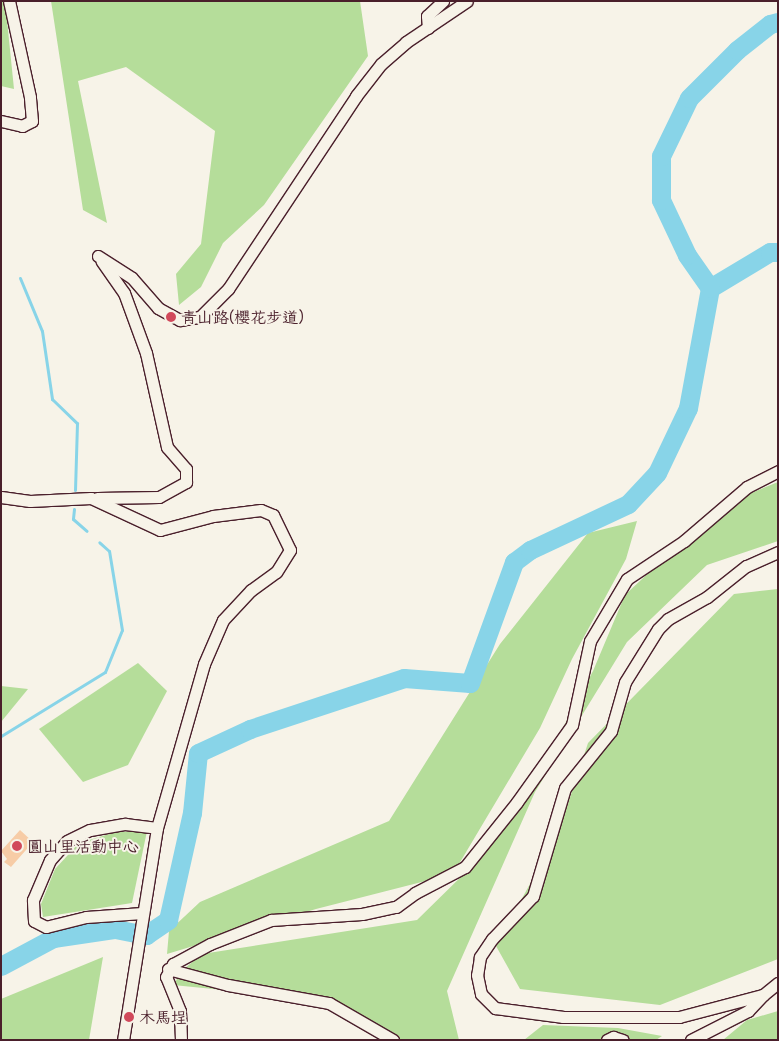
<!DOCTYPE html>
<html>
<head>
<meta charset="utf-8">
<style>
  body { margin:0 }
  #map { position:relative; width:779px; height:1041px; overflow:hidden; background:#f7f3e8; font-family:"Patrick Hand","LXGW WenKai TC",sans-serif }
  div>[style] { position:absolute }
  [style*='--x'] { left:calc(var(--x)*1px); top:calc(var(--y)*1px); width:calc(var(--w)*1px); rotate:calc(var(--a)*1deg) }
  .green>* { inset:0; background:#b5dd9a }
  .stream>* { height:3px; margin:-1.5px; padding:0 1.5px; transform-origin:1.5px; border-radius:1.5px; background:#88d4e8 }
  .river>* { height:19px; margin:-9.5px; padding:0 9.5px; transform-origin:9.5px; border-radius:9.5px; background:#88d4e8 }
  .building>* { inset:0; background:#f7cca6 }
  .roads { filter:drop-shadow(1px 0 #4a1f2b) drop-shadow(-1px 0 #4a1f2b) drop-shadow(0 1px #4a1f2b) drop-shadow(0 -1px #4a1f2b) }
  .minor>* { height:11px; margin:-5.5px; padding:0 5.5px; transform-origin:5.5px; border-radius:5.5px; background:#f7f3e8 }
  .dots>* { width:14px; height:14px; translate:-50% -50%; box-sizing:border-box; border:2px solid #f7f3e8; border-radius:50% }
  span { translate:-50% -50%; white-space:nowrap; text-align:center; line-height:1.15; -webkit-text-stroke:4px #f7f3e8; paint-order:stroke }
  .poi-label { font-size:16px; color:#4a1f2b }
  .left { translate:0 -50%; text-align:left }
  .frame { position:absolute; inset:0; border:2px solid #4a1f2b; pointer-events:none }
</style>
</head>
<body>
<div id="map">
  <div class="green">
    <i style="clip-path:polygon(1px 1px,5px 1px,14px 89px,1px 86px)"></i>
    <i style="clip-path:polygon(51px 1px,360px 1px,368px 56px,264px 205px,223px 243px,201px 287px,179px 305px,176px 274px,201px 244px,215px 131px,126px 67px,78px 81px,107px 223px,83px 210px)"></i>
    <i style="clip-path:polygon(778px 482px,778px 541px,707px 565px,627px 642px,535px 792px,447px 991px,459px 1040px,397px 1040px,314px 999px,173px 985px,184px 969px,202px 954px,417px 920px,471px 867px,524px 801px,593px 671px,625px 595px,720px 506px)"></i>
    <i style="clip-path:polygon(637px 521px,626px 559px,572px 659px,540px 728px,453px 874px,316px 909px,167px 954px,169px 931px,200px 902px,389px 821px,500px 644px,588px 533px)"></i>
    <i style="clip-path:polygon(778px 589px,778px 959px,660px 1005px,520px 989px,496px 946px,559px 831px,588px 743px,734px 594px)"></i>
    <i style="clip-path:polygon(138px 663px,167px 691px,128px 765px,83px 782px,39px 729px)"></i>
    <i style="clip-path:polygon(1px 686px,28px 689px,1px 722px)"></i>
    <i style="clip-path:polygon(147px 831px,132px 903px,43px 917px,41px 904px,55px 869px,79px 843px,116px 832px)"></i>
    <i style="clip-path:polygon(103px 957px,89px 1040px,1px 1040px,1px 999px)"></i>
    <i style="clip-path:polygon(778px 1011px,778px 1040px,723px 1040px,747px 1020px)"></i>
    <i style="clip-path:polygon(543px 1025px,618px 1028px,662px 1036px,656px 1040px,524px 1040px)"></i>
  </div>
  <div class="stream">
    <i style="--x:20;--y:278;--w:57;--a:67.5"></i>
    <i style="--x:42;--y:331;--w:69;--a:81.6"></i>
    <i style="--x:52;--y:399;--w:35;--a:44"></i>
    <i style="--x:77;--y:423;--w:67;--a:91.7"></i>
    <i style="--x:74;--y:509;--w:10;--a:96"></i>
    <i style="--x:73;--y:519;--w:18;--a:41"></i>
    <i style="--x:1;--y:736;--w:122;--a:-31.6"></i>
    <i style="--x:105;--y:672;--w:45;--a:-68"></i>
    <i style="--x:122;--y:630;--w:80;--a:-99.3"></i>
    <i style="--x:109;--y:551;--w:13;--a:-138"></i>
  </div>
  <div class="river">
    <i style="--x:710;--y:288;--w:70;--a:-31"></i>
    <i style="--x:770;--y:252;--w:8;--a:0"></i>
    <i style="--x:1;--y:966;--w:59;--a:-28.3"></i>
    <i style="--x:53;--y:938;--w:63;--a:-8.3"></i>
    <i style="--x:115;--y:929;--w:32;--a:11"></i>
    <i style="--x:146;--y:935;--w:27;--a:-34"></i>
    <i style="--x:168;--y:920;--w:110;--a:-77.4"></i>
    <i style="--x:192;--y:813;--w:60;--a:-84.3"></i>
    <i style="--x:198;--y:753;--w:57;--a:-24.8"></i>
    <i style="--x:250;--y:729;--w:162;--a:-18.3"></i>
    <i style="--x:404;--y:678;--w:66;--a:4.3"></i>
    <i style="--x:470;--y:683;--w:129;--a:-70"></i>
    <i style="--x:514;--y:562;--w:20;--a:-37"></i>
    <i style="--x:530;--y:550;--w:108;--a:-25.1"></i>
    <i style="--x:628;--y:504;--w:42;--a:-46.9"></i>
    <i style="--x:657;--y:473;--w:72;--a:-64.5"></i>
    <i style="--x:688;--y:408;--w:122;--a:-79.6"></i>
    <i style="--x:710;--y:288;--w:40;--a:-124.9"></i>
    <i style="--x:687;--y:255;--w:61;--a:-115.3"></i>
    <i style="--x:661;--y:200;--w:44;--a:-90"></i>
    <i style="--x:661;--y:156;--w:64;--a:-64.2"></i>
    <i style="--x:689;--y:98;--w:68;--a:-45"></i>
    <i style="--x:737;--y:50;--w:42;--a:-38.2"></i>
    <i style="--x:770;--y:24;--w:8;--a:-14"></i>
  </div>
  <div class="building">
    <i style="clip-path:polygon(20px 830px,33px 842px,11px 867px,4px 862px,7px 859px,1px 851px)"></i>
  </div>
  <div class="roads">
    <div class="minor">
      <i style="--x:428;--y:28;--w:12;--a:-95"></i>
      <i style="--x:427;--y:16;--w:22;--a:-43"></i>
      <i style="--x:1;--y:121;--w:22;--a:13"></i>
      <i style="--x:22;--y:126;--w:11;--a:-27"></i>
      <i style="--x:32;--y:121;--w:24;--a:-95"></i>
      <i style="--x:30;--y:97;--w:98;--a:-102.3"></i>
      <i style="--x:98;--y:256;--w:40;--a:32.9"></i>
      <i style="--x:132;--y:278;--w:40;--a:49"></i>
      <i style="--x:158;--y:308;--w:25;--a:29"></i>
      <i style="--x:180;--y:320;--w:20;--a:-9"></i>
      <i style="--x:200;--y:317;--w:40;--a:-45"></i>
      <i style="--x:228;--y:289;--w:232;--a:-56.4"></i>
      <i style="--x:356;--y:96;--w:41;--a:-52"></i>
      <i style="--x:381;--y:64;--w:33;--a:-41"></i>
      <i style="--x:406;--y:42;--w:73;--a:-33.9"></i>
      <i style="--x:1;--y:497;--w:29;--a:8"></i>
      <i style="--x:30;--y:501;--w:61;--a:-2.8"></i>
      <i style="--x:91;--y:498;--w:76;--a:24.9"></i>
      <i style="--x:160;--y:530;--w:55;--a:-14.8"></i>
      <i style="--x:213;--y:516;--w:48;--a:-7.1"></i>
      <i style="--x:261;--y:510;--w:13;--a:23"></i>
      <i style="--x:273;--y:515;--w:39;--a:64"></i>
      <i style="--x:290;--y:550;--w:26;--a:122"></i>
      <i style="--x:276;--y:572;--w:31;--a:144"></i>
      <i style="--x:251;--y:590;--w:41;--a:133"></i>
      <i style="--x:223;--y:620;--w:48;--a:113.4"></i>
      <i style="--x:204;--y:664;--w:171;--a:106"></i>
      <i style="--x:157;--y:828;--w:215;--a:99.1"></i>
      <i style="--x:97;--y:498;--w:62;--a:-0.9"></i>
      <i style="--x:159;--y:497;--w:31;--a:-29"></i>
      <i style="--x:186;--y:482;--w:13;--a:-90"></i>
      <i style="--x:186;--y:469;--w:29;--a:-131"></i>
      <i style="--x:167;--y:447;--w:96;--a:-102.6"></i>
      <i style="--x:146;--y:353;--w:64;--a:-110.1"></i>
      <i style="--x:124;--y:293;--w:39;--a:-125"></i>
      <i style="--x:778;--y:552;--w:35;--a:156"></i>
      <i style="--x:746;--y:566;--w:50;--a:141.5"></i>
      <i style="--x:707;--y:597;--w:45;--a:150.6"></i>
      <i style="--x:668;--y:619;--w:14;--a:135"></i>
      <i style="--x:658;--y:629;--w:62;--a:121.9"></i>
      <i style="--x:625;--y:682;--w:51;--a:105.9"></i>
      <i style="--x:611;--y:731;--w:73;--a:128.9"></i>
      <i style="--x:565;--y:788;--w:113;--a:106.5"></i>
      <i style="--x:533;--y:896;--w:59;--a:133.6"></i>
      <i style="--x:492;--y:939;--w:22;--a:124"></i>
      <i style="--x:480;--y:957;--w:18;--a:99"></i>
      <i style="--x:477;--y:975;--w:19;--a:78"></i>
      <i style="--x:481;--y:994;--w:20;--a:45"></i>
      <i style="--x:495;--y:1008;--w:69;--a:7.5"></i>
      <i style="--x:563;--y:1017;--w:116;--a:0"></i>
      <i style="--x:679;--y:1017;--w:87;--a:-14.7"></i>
      <i style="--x:763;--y:995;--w:19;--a:-39"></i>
      <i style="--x:142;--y:913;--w:56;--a:175.9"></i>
      <i style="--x:86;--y:917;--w:41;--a:166"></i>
      <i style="--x:46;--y:927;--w:13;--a:-153"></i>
      <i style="--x:34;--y:921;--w:21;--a:-93"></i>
      <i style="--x:33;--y:900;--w:43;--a:-67"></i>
      <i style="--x:50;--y:860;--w:25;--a:-48"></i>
      <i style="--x:67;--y:841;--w:25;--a:-26"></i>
      <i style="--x:90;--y:830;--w:36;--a:-10"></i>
      <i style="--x:125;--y:824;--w:32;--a:7"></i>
      <i style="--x:168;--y:969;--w:62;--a:14.9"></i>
      <i style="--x:228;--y:985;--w:103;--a:10.1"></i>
      <i style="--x:329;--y:1003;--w:74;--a:30"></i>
      <i style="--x:181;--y:1040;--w:29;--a:-92"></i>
      <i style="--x:180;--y:1011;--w:37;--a:-112"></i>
      <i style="--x:166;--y:977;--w:15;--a:-62"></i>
      <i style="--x:173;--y:964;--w:42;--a:-28.4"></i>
      <i style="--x:210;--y:944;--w:66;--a:-21.5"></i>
      <i style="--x:271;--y:920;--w:91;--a:-3.8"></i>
      <i style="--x:362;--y:914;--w:35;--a:-12"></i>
      <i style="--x:396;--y:907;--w:24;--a:-36"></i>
      <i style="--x:415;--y:893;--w:56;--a:-27.5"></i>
      <i style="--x:465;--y:867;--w:83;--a:-51.3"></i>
      <i style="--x:517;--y:802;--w:95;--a:-54.5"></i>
      <i style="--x:572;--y:725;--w:86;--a:-77.9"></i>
      <i style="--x:590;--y:641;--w:72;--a:-59.2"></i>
      <i style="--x:627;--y:579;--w:69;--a:-33.7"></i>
      <i style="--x:684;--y:541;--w:83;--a:-40.6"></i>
      <i style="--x:747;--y:487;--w:35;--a:-27"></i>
      <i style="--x:607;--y:1040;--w:7;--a:-27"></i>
      <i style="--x:613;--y:1037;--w:10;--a:17"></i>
      <i style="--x:691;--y:1040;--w:64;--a:-27"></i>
      <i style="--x:748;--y:1011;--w:22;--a:-47"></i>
    </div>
  </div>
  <div class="dots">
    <i style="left:171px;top:317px;background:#d1495b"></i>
    <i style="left:17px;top:846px;background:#d1495b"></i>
    <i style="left:129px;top:1017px;background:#d1495b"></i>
  </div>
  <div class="poi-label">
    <span class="left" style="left:181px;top:317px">青山路(櫻花步道)</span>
    <span class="left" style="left:27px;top:846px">圓山里活動中心</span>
    <span class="left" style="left:139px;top:1017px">木馬埕</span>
  </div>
  <div class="frame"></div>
</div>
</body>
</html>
